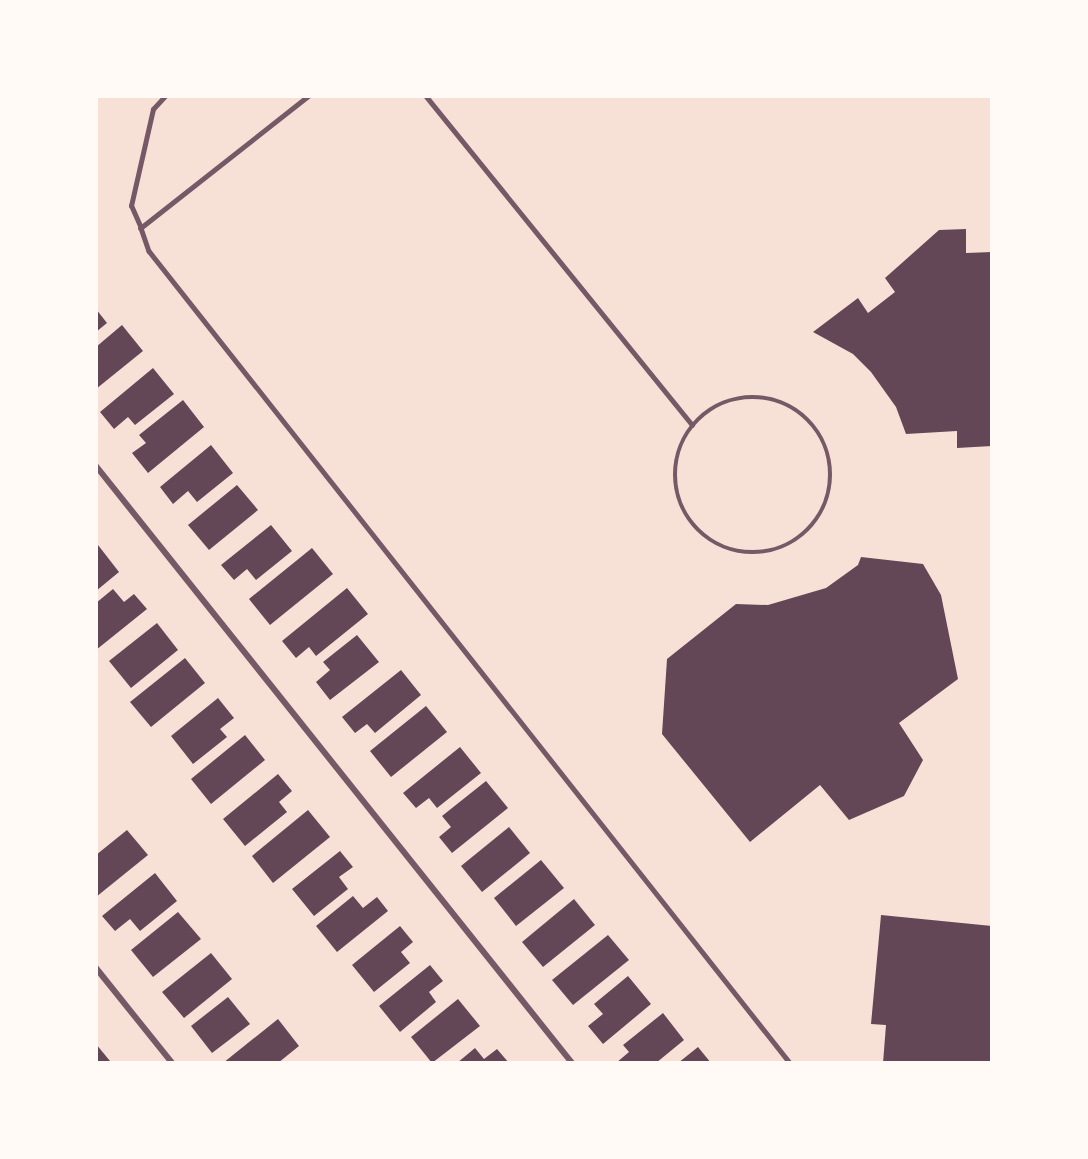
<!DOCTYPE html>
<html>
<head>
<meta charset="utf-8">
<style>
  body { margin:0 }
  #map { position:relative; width:1088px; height:1159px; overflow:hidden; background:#f7e1d7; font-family:Signika,sans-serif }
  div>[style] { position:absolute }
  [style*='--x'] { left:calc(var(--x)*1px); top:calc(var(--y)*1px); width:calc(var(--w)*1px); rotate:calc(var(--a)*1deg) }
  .building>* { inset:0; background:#644757 }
  .service>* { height:4.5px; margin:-2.25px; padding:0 2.25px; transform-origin:2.25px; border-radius:2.25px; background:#755966 }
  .service>.ring { margin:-2.25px; padding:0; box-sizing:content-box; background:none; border:4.5px solid #755966; border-radius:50% }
  .minor>* { height:6px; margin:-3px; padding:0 3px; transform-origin:3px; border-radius:3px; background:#755966 }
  span { translate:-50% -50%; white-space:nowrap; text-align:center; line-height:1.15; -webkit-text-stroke:4.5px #fffaf5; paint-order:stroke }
  .frame { position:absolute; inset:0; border:98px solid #fffaf5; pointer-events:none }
</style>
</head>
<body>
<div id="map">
  <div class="building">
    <i style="clip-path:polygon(966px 229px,966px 253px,992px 252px,992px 446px,957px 448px,957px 431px,906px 434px,896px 407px,871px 372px,853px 354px,813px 332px,858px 298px,868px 313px,895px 292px,885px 278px,939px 230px)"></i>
    <i style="clip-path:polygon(96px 309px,107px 323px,96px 332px)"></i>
    <i style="clip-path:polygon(122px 325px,143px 351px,96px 389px,96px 347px)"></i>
    <i style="clip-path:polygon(153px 368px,174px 394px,135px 425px,128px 417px,114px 429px,100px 412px)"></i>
    <i style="clip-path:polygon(183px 400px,204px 427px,148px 473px,132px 453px,146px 443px,139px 435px)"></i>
    <i style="clip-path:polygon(211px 445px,233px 473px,197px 502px,188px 491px,173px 504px,160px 487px)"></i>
    <i style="clip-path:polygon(237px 485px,258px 510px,209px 550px,188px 525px)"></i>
    <i style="clip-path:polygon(271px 525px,292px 551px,256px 580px,247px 569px,234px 580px,221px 565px)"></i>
    <i style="clip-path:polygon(98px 545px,119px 572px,96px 591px,96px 547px)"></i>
    <i style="clip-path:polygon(312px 548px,333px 574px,270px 625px,249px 599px)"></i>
    <i style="clip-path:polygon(861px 557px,923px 564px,941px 595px,958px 679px,899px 723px,923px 760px,904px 796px,849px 820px,820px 785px,750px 842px,662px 734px,667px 659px,736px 604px,768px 605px,826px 588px,858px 565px)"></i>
    <i style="clip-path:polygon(347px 588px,368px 614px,316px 656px,309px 647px,296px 658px,282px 641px)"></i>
    <i style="clip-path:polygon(113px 589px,124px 602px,134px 594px,147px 609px,96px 650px,96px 603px)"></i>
    <i style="clip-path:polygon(157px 623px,178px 650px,131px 688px,109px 661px)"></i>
    <i style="clip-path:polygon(357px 635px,379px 662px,330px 700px,316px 682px,330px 670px,323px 662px)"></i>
    <i style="clip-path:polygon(185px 658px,205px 683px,151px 727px,130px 702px)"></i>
    <i style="clip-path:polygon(401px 670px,421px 695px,375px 733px,367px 724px,355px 733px,342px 717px)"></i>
    <i style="clip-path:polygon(218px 698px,234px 718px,220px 729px,227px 737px,193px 764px,171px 736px)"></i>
    <i style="clip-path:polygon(426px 706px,447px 732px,391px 777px,370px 751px)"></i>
    <i style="clip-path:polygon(245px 735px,265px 760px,211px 804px,191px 779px)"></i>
    <i style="clip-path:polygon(460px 747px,481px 773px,437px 808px,429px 798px,416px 808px,403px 793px)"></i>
    <i style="clip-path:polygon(278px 774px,292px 791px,279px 802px,287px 812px,245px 846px,223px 819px)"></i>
    <i style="clip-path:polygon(486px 781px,508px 808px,452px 853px,439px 837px,451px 827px,442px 816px)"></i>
    <i style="clip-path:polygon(308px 810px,330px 837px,273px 883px,252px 856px)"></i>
    <i style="clip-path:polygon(509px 827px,530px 853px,482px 892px,461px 866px)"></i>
    <i style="clip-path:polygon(127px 830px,148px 855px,96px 897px,96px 855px)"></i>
    <i style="clip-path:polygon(340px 851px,353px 867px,339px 877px,348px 889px,314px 916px,292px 889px)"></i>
    <i style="clip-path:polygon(541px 860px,564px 888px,516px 926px,494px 898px)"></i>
    <i style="clip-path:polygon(155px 873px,177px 901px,140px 931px,130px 919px,115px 931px,102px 916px)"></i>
    <i style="clip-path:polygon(353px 896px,363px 908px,377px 897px,388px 911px,337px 952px,316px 926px)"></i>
    <i style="clip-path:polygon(574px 899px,595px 925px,543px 967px,522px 942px)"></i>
    <i style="clip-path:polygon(178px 912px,201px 939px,153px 977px,131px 950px)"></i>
    <i style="clip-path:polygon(881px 915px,992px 926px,992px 1063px,883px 1063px,886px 1025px,871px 1024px)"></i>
    <i style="clip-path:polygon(400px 926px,413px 942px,401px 952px,410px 963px,374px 992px,352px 965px)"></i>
    <i style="clip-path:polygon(608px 935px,629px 960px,573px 1005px,552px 980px)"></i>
    <i style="clip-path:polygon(211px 953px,232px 979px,184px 1018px,162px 992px)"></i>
    <i style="clip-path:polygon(430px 965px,443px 981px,429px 992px,436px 1002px,400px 1032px,379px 1006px)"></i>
    <i style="clip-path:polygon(628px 976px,651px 1004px,603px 1044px,588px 1026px,603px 1014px,594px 1004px)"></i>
    <i style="clip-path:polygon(228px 997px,250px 1024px,212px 1053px,191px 1026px)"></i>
    <i style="clip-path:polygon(458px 999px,480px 1026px,432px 1063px,411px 1037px)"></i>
    <i style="clip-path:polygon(663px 1013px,684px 1040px,656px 1063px,616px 1063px,629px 1052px,623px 1045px)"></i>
    <i style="clip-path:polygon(278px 1019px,299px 1046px,278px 1063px,223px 1063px)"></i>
    <i style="clip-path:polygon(96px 1044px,110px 1061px,108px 1063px,96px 1063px)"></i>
    <i style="clip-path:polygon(698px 1047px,711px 1063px,678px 1063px)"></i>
    <i style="clip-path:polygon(475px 1048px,484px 1059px,497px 1049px,509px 1063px,457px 1063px)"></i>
  </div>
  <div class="service">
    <i style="--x:309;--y:96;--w:214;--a:141.8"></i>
    <i style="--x:141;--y:228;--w:24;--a:71"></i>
    <i style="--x:149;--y:251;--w:1035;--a:51.71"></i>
    <i style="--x:426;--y:96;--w:423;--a:51"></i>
    <i style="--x:141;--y:228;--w:24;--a:-114"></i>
    <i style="--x:131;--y:206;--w:99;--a:-77.2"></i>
    <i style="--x:153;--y:109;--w:18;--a:-47"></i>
    <i class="ring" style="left:675px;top:397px;width:151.5px;height:151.5px"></i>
  </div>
  <div class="minor">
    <i style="--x:96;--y:466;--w:764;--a:51.43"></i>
    <i style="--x:96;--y:968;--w:122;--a:51.3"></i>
  </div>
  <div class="frame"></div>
</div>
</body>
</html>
